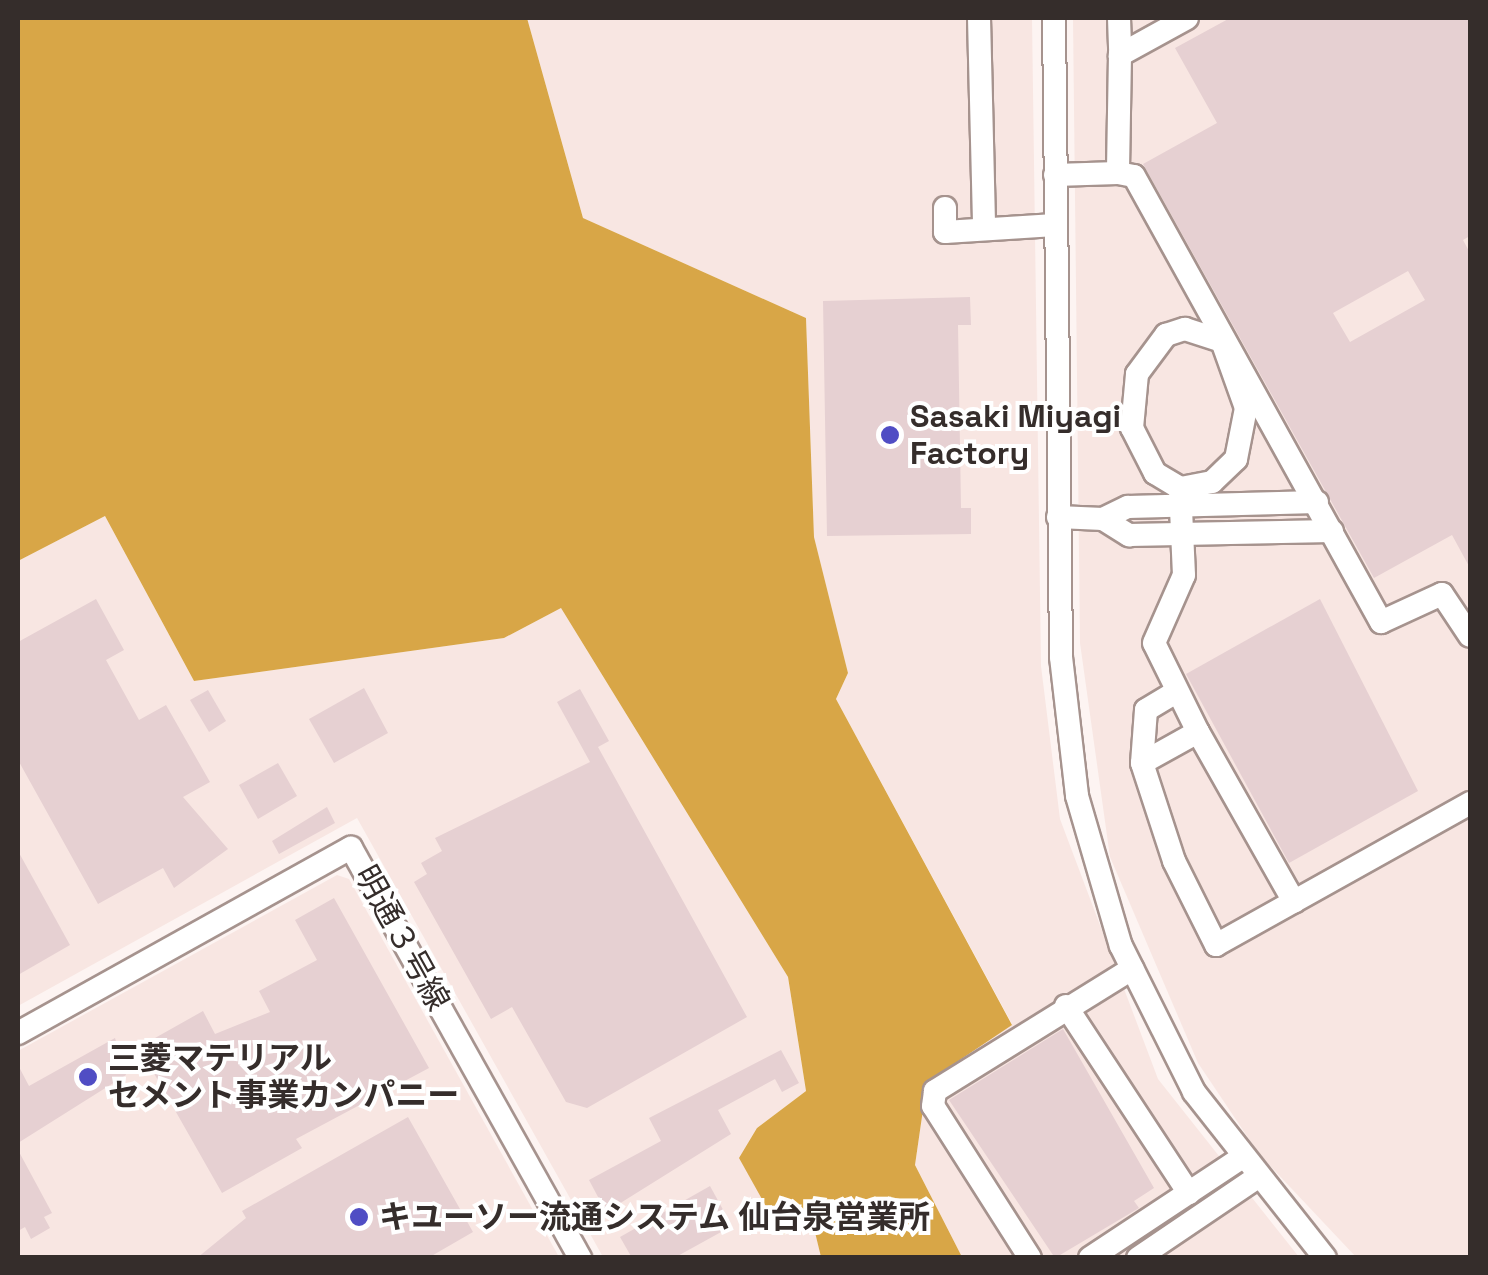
<!DOCTYPE html>
<html>
<head>
<meta charset="utf-8">
<style>
  body { margin:0 }
  #map { position:relative; width:1488px; height:1275px; overflow:hidden; background:#fdf4f2; font-family:"Space Grotesk","Noto Sans JP",sans-serif }
  div>[style] { position:absolute }
  [style*='--x'] { left:calc(var(--x)*1px); top:calc(var(--y)*1px); width:calc(var(--w)*1px); rotate:calc(var(--a)*1deg) }
  .built>* { inset:0; background:#f8e6e2 }
  .forest>* { inset:0; background:#d8a647 }
  .building>* { inset:0; background:#e6d0d2 }
  .roads { filter:drop-shadow(2px 0 #a6938e) drop-shadow(-2px 0 #a6938e) drop-shadow(0 2px #a6938e) drop-shadow(0 -2px #a6938e) }
  .minor>* { height:22px; margin:-11px; padding:0 11px; transform-origin:11px; border-radius:11px; background:#fff }
  .dots>* { width:28px; height:28px; translate:-50% -50%; box-sizing:border-box; border:5px solid #fff; border-radius:50% }
  span { translate:-50% -50%; white-space:nowrap; text-align:center; line-height:1.15; -webkit-text-stroke:8px #fff; paint-order:stroke }
  .poi-label { font-size:32px; color:#352d2b; font-weight:700 }
  .left { translate:0 -50%; text-align:left }
  .street-label { font-size:32px; color:#352d2b }
  .frame { position:absolute; inset:0; border:20px solid #352d2b; pointer-events:none }
</style>
</head>
<body>
<div id="map">
  <div class="built">
    <i style="clip-path:polygon(527px 18px,1032px 18px,1041px 666px,1060px 819px,1158px 1079px,1299px 1257px,962px 1257px,915px 1165px,927px 1082px,1012px 1024px,836px 699px,848px 673px,814px 537px,806px 318px,583px 218px)"></i>
    <i style="clip-path:polygon(1073px 18px,1470px 18px,1470px 1257px,1356px 1257px,1259px 1154px,1198px 1063px,1110px 857px,1080px 643px)"></i>
    <i style="clip-path:polygon(105px 516px,194px 681px,504px 638px,561px 608px,788px 977px,806px 1091px,757px 1128px,785px 1235px,812px 1219px,821px 1257px,603px 1257px,357px 818px,18px 1006px,18px 561px)"></i>
    <i style="clip-path:polygon(337px 875px,349px 879px,559px 1257px,18px 1257px,18px 1051px)"></i>
  </div>
  <div class="forest">
    <i style="clip-path:polygon(18px 18px,527px 18px,583px 218px,806px 318px,814px 537px,848px 673px,836px 699px,1012px 1025px,927px 1082px,915px 1165px,962px 1257px,821px 1257px,812px 1220px,782px 1235px,739px 1158px,757px 1128px,806px 1091px,788px 977px,561px 608px,504px 638px,194px 681px,105px 516px,18px 561px)"></i>
  </div>
  <div class="building">
    <i style="clip-path:polygon(evenodd,1230px 18px,1470px 18px,1470px 236px,1463px 240px,1470px 253px,1470px 568px,1452px 535px,1374px 578px,1143px 164px,1217px 123px,1175px 48px,1230px 18px,1408px 271px,1425px 300px,1350px 342px,1333px 313px,1408px 271px)"></i>
    <i style="clip-path:polygon(970px 297px,971px 325px,958px 325px,961px 508px,971px 508px,971px 534px,827px 536px,823px 301px)"></i>
    <i style="clip-path:polygon(96px 599px,124px 650px,106px 660px,139px 720px,166px 705px,210px 782px,183px 797px,228px 849px,174px 888px,163px 868px,98px 904px,18px 760px,18px 642px)"></i>
    <i style="clip-path:polygon(1320px 599px,1418px 791px,1289px 863px,1186px 674px)"></i>
    <i style="clip-path:polygon(364px 688px,388px 733px,334px 763px,309px 719px)"></i>
    <i style="clip-path:polygon(580px 689px,609px 741px,598px 747px,747px 1017px,587px 1108px,566px 1102px,512px 1007px,491px 1019px,414px 882px,427px 874px,421px 863px,442px 851px,435px 838px,590px 762px,557px 702px)"></i>
    <i style="clip-path:polygon(208px 690px,226px 721px,209px 732px,190px 700px)"></i>
    <i style="clip-path:polygon(278px 763px,297px 796px,258px 819px,239px 785px)"></i>
    <i style="clip-path:polygon(327px 807px,335px 823px,279px 854px,272px 841px)"></i>
    <i style="clip-path:polygon(18px 851px,70px 945px,18px 975px)"></i>
    <i style="clip-path:polygon(334px 898px,429px 1068px,296px 1139px,302px 1148px,222px 1193px,139px 1047px,203px 1011px,215px 1034px,270px 1012px,259px 991px,317px 960px,295px 920px)"></i>
    <i style="clip-path:polygon(1063px 1029px,1154px 1188px,1134px 1201px,1139px 1208px,1055px 1258px,949px 1100px)"></i>
    <i style="clip-path:polygon(115px 1038px,126px 1075px,18px 1143px,18px 1065px,29px 1086px)"></i>
    <i style="clip-path:polygon(781px 1050px,799px 1083px,782px 1092px,775px 1079px,718px 1110px,731px 1134px,606px 1212px,589px 1180px,661px 1141px,649px 1118px)"></i>
    <i style="clip-path:polygon(408px 1117px,473px 1232px,428px 1258px,197px 1258px,246px 1218px,242px 1211px)"></i>
    <i style="clip-path:polygon(18px 1150px,52px 1213px,44px 1217px,50px 1228px,31px 1239px,25px 1227px,18px 1231px)"></i>
    <i style="clip-path:polygon(710px 1186px,732px 1226px,674px 1258px,632px 1258px,620px 1237px)"></i>
  </div>
  <div class="roads">
    <div class="minor">
      <i style="--x:979;--y:18;--w:211;--a:88.6"></i>
      <i style="--x:1054;--y:18;--w:639;--a:89.37"></i>
      <i style="--x:1061;--y:657;--w:140;--a:83.4"></i>
      <i style="--x:1077;--y:796;--w:156;--a:73.7"></i>
      <i style="--x:1121;--y:946;--w:163;--a:63.4"></i>
      <i style="--x:1194;--y:1092;--w:211;--a:51.7"></i>
      <i style="--x:1119;--y:18;--w:37;--a:88"></i>
      <i style="--x:1187;--y:18;--w:77;--a:151.1"></i>
      <i style="--x:1120;--y:55;--w:118;--a:91"></i>
      <i style="--x:1118;--y:173;--w:16;--a:11"></i>
      <i style="--x:1134;--y:176;--w:510;--a:61.02"></i>
      <i style="--x:1381;--y:622;--w:67;--a:-24.7"></i>
      <i style="--x:1442;--y:594;--w:50;--a:56.3"></i>
      <i style="--x:1055;--y:175;--w:63;--a:-1.8"></i>
      <i style="--x:945;--y:208;--w:24;--a:90"></i>
      <i style="--x:945;--y:232;--w:110;--a:-3.6"></i>
      <i style="--x:1185;--y:329;--w:39;--a:18"></i>
      <i style="--x:1222;--y:341;--w:71;--a:70.3"></i>
      <i style="--x:1246;--y:408;--w:52;--a:101.1"></i>
      <i style="--x:1236;--y:459;--w:33;--a:136"></i>
      <i style="--x:1212;--y:482;--w:33;--a:169"></i>
      <i style="--x:1180;--y:488;--w:29;--a:-149"></i>
      <i style="--x:1155;--y:473;--w:51;--a:-117.1"></i>
      <i style="--x:1132;--y:428;--w:54;--a:-84.7"></i>
      <i style="--x:1137;--y:374;--w:49;--a:-53.4"></i>
      <i style="--x:1166;--y:335;--w:20;--a:-18"></i>
      <i style="--x:1058;--y:517;--w:45;--a:2.5"></i>
      <i style="--x:1103;--y:519;--w:31;--a:32"></i>
      <i style="--x:1129;--y:535;--w:203;--a:-1.1"></i>
      <i style="--x:1103;--y:519;--w:28;--a:-26"></i>
      <i style="--x:1128;--y:507;--w:189;--a:-1.5"></i>
      <i style="--x:1176;--y:692;--w:35;--a:149"></i>
      <i style="--x:1146;--y:710;--w:53;--a:94.3"></i>
      <i style="--x:1142;--y:763;--w:64;--a:-29"></i>
      <i style="--x:1198;--y:732;--w:99;--a:-116.3"></i>
      <i style="--x:1154;--y:643;--w:74;--a:-66.2"></i>
      <i style="--x:1184;--y:575;--w:87;--a:-92.6"></i>
      <i style="--x:1198;--y:732;--w:195;--a:60.5"></i>
      <i style="--x:1142;--y:763;--w:103;--a:71.9"></i>
      <i style="--x:1174;--y:861;--w:94;--a:63.4"></i>
      <i style="--x:1216;--y:945;--w:291;--a:-29.2"></i>
      <i style="--x:1066;--y:1006;--w:224;--a:56.7"></i>
      <i style="--x:18;--y:1033;--w:381;--a:-29.1"></i>
      <i style="--x:351;--y:848;--w:470;--a:60.8"></i>
      <i style="--x:1030;--y:1258;--w:180;--a:-122.5"></i>
      <i style="--x:933;--y:1106;--w:15;--a:-82"></i>
      <i style="--x:935;--y:1091;--w:232;--a:-31.8"></i>
      <i style="--x:1090;--y:1258;--w:181;--a:-33.5"></i>
      <i style="--x:1138;--y:1258;--w:143;--a:-34.1"></i>
    </div>
  </div>
  <div class="dots">
    <i style="left:890px;top:435px;background:#504dc4"></i>
    <i style="left:88px;top:1077px;background:#504dc4"></i>
    <i style="left:359px;top:1217px;background:#504dc4"></i>
  </div>
  <div class="poi-label">
    <span class="left" style="left:910px;top:435px">Sasaki Miyagi<br>Factory</span>
    <span class="left" style="left:108px;top:1077px">三菱マテリアル<br>セメント事業カンパニー</span>
    <span class="left" style="left:379px;top:1217px">キユーソー流通システム 仙台泉営業所</span>
  </div>
  <div class="street-label">
    <span style="left:402px;top:938px;rotate:61deg">明通３号線</span>
  </div>
  <div class="frame"></div>
</div>
</body>
</html>
